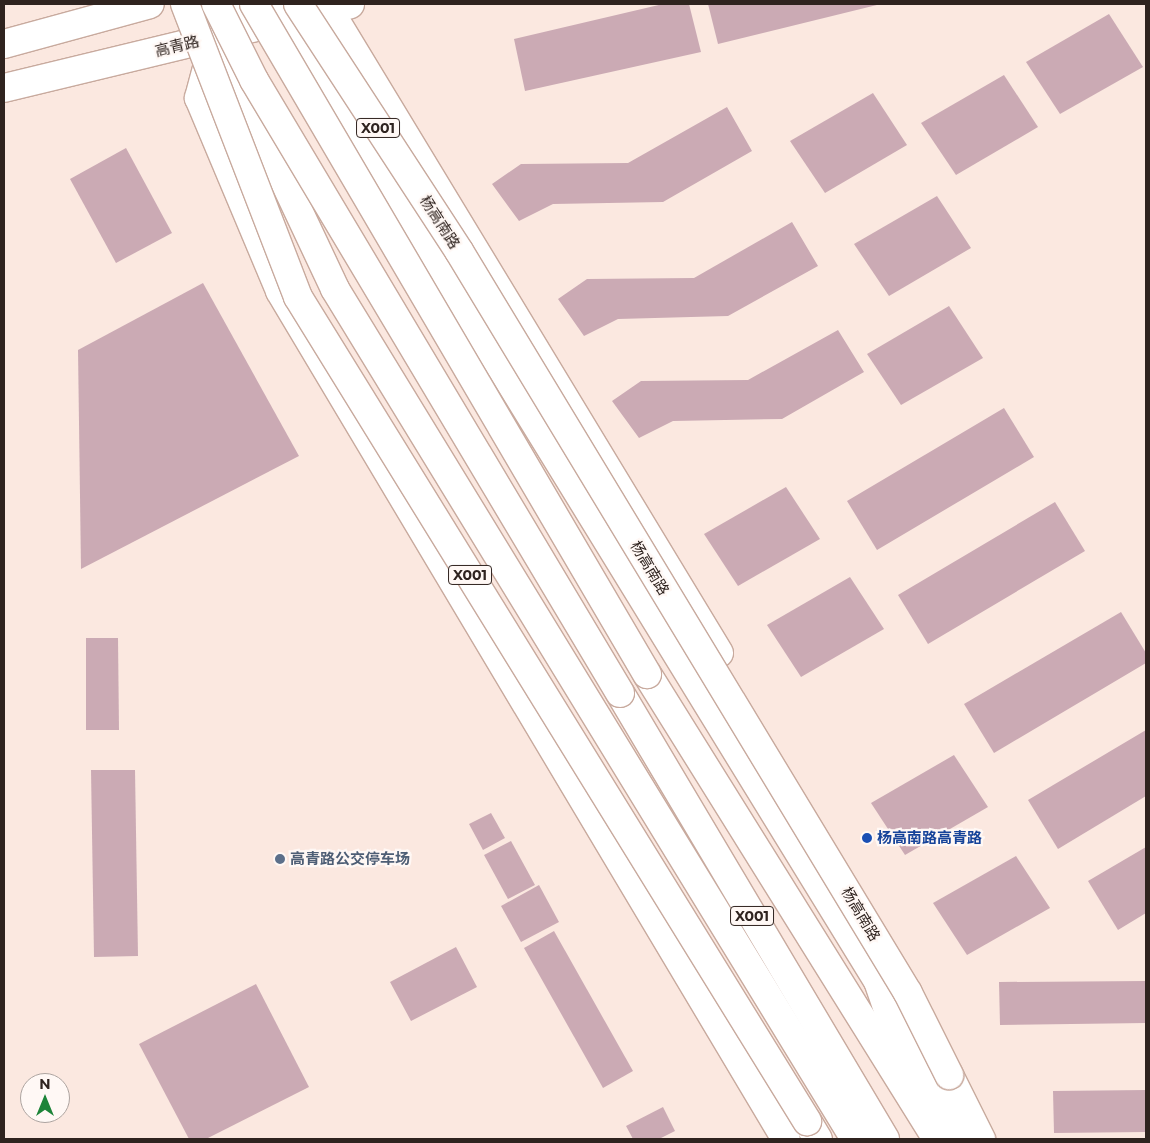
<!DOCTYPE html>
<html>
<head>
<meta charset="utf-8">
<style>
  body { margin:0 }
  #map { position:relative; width:1150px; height:1143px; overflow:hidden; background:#fbe8e0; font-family:Montserrat,"Noto Sans SC",sans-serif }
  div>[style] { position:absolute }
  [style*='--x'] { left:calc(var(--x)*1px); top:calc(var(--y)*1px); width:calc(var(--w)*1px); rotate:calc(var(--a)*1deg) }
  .building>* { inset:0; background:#cbaab4 }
  .roads { filter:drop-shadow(1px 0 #c8aa9e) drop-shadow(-1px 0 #c8aa9e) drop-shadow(0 1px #c8aa9e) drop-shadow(0 -1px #c8aa9e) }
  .secondary>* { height:28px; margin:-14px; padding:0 14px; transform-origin:14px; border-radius:14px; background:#fff }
  .primary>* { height:28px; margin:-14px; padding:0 14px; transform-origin:14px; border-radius:14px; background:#fff }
  .highway>* { height:28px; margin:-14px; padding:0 14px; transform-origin:14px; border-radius:14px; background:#fff }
  .bridges { filter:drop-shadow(1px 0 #c8aa9e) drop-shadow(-1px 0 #c8aa9e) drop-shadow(0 1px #c8aa9e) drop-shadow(0 -1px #c8aa9e) }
  .highway-bridge>* { height:28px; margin:-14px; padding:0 14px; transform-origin:14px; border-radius:14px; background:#fff }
  .dots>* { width:14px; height:14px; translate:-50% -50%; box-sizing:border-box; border:2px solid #fff8f5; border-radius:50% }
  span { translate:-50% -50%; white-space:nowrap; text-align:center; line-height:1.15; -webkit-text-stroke:4.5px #fff8f5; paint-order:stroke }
  .shield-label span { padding:1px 4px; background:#fff8f5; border:1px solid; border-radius:4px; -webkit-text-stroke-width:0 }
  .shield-label { font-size:14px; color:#2f231f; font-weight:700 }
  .street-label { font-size:15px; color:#2f231f }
  .transit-label { font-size:15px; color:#164399; font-weight:700 }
  .left { translate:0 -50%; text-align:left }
  .service-label { font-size:15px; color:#4e5e75; font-weight:700 }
  .frame { position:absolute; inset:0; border:5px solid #2f231f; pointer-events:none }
  .north { position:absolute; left:20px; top:1073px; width:50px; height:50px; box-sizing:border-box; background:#fff8f5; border:1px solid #aca39f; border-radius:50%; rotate:0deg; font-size:14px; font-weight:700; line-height:20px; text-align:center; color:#2f231f }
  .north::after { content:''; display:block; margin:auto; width:18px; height:22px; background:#1d8439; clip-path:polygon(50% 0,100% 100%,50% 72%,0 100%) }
</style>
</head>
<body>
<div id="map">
  <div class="building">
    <i style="clip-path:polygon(663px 4px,689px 4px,701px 52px,525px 91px,514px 39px)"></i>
    <i style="clip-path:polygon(708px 4px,881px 4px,718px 44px)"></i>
    <i style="clip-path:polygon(1109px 14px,1143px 67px,1060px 114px,1026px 62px)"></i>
    <i style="clip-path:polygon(1004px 75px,1038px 127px,956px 175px,921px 123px)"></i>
    <i style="clip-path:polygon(873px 93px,907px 145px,825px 193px,790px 141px)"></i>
    <i style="clip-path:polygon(727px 107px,752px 151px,663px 202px,553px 204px,519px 221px,492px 184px,521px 164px,628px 163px)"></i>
    <i style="clip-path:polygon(126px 148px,172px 233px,116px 263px,70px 179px)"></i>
    <i style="clip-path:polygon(937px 196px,971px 248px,889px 296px,854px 244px)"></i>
    <i style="clip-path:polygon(792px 222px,818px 266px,728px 316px,618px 319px,584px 336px,558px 299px,587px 279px,694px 278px)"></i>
    <i style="clip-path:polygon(203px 283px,299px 456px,81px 569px,78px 350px)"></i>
    <i style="clip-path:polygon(949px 306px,983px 358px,901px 405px,867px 354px)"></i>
    <i style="clip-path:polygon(838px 330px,864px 372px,782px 419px,673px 421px,639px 438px,612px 401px,641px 381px,748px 380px)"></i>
    <i style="clip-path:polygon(1004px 408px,1034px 457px,877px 550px,847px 501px)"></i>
    <i style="clip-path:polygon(786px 487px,820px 539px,738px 586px,704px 534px)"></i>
    <i style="clip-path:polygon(1055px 502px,1085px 551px,928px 644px,898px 595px)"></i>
    <i style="clip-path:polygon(850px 577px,884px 629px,801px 677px,767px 625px)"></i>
    <i style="clip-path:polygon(1121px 612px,1146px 653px,1146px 663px,994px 753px,964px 704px)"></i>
    <i style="clip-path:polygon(86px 638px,118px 638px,119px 730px,86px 730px)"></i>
    <i style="clip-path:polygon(1146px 730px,1146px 796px,1058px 849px,1028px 800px)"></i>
    <i style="clip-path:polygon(954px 755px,988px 807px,905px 855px,871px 803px)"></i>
    <i style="clip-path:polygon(91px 770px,135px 770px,138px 956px,94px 957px)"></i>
    <i style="clip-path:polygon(491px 813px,505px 838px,483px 850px,469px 824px)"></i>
    <i style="clip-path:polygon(511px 841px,535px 885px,508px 899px,484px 855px)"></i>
    <i style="clip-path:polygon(1146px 847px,1146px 913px,1118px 930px,1088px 881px)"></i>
    <i style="clip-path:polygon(1016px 856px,1050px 908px,967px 955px,933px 903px)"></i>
    <i style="clip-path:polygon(539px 885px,559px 922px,521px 942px,501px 906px)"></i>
    <i style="clip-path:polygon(554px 931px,633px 1071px,603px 1088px,524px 948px)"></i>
    <i style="clip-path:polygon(456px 947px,477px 987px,411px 1021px,390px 982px)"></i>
    <i style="clip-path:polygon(1146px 981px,1146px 1023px,1000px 1025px,999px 982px)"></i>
    <i style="clip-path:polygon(256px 984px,309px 1087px,206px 1139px,189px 1139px,139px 1044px)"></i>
    <i style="clip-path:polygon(1146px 1090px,1146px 1132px,1054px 1133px,1053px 1091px)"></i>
    <i style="clip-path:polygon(663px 1107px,675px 1131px,659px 1139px,633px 1139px,626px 1126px)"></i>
  </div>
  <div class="roads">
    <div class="secondary">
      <i style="--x:4;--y:44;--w:151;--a:-15.3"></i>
      <i style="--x:4;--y:88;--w:356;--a:-13.6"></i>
    </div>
    <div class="primary">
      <i style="--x:201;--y:4;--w:315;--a:64.8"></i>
      <i style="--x:335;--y:289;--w:996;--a:58.54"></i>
      <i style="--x:231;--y:4;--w:58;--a:15"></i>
      <i style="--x:287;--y:19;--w:1129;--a:58.44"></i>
      <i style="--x:878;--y:981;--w:39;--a:71"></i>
      <i style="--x:891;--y:1018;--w:139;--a:60.7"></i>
      <i style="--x:311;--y:4;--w:19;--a:18"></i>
      <i style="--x:329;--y:10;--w:752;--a:58.76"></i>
      <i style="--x:131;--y:8;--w:14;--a:-17"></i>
      <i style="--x:212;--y:49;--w:51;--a:104.9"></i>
      <i style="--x:199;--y:98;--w:209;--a:67.2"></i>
      <i style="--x:280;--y:291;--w:987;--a:59.18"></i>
    </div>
    <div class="highway">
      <i style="--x:647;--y:674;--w:548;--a:58.05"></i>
      <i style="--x:620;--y:693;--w:519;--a:59.28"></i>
      <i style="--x:949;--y:1075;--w:72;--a:63.4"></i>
      <i style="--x:807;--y:1121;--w:21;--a:59"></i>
    </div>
  </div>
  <div class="bridges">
    <div class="highway-bridge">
      <i style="--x:185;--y:4;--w:314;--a:68.9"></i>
      <i style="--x:298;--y:297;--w:969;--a:58.3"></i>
      <i style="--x:216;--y:4;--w:85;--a:63.4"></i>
      <i style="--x:254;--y:80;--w:714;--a:59.16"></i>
      <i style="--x:254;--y:4;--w:777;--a:59.61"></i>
      <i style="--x:298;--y:4;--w:295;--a:56.9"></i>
      <i style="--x:459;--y:251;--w:867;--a:58.82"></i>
      <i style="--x:908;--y:993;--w:92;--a:63.4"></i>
    </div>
  </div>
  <div class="dots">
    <i style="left:867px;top:838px;background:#1a4fb4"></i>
    <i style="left:280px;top:859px;background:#5c6f8a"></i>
  </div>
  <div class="shield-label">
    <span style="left:378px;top:128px">X001</span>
    <span style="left:470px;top:575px">X001</span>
    <span style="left:752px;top:916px">X001</span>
  </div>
  <div class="street-label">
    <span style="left:177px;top:46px;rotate:-14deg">高青路</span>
    <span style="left:440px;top:222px;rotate:57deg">杨高南路</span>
    <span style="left:650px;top:568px;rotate:59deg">杨高南路</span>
    <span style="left:861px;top:914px;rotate:59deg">杨高南路</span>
  </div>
  <div class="transit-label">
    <span class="left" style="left:877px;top:838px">杨高南路高青路</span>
  </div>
  <div class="service-label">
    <span class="left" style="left:290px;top:859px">高青路公交停车场</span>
  </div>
  <div class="frame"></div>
  <div class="north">N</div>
</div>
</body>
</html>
